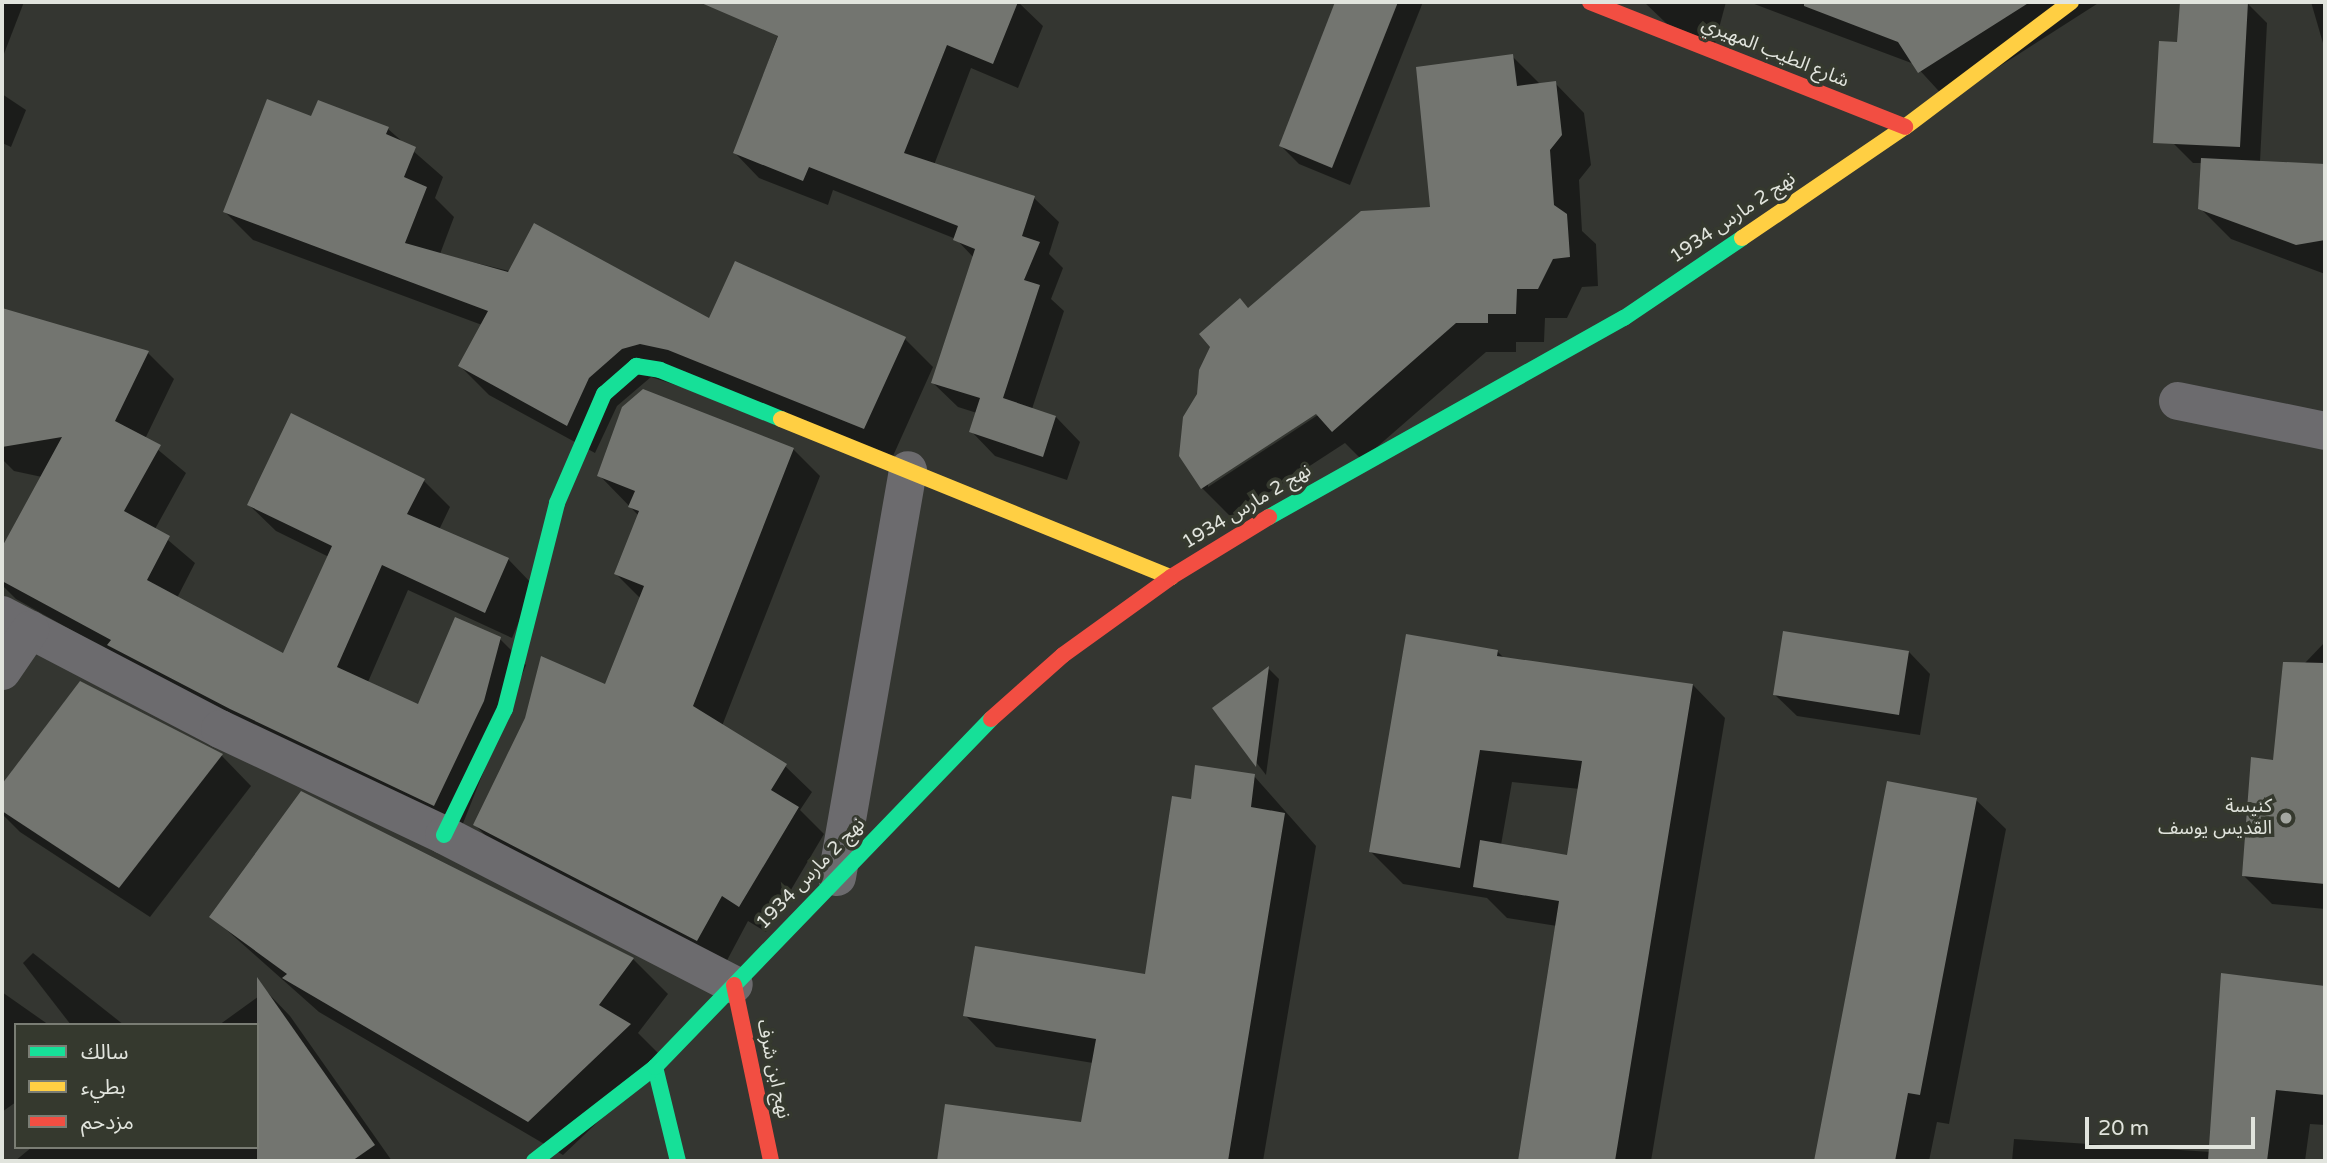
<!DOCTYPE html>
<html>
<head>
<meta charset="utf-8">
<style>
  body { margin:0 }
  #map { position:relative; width:2327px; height:1163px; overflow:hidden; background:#343631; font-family:"Varela Round","Noto Sans Arabic",sans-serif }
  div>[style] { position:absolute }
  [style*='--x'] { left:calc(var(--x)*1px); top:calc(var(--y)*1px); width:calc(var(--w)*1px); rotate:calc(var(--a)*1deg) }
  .shadow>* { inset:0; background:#0007 }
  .building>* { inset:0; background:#737570 }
  .street>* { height:38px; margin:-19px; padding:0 19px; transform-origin:19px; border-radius:19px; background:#6c6b6e }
  .fast>* { height:16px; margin:-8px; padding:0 8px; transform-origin:8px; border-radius:8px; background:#16e098 }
  .slow>* { height:16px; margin:-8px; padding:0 8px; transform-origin:8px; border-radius:8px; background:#ffcf43 }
  .jam>* { height:16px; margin:-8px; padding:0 8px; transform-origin:8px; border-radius:8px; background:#f24e42 }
  .dots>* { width:19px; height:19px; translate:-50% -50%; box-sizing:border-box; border:4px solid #35392e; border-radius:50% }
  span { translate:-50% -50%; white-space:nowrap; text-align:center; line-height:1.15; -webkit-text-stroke:7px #35392e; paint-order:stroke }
  .street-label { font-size:19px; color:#e1e4dd }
  .poi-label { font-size:19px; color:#e1e4dd }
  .right { translate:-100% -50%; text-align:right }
  .frame { position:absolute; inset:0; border:4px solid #e1e4dd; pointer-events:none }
  .legend { position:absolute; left:14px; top:1023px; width:245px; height:126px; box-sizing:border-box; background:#35392e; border:2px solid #7a7d74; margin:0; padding:9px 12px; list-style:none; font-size:21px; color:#e1e4dd }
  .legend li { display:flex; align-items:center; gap:14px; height:35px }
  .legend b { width:35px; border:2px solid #7a7d74 }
  .scale { position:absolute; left:2085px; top:1117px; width:170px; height:32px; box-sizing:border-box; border:4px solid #e1e4dd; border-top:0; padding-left:9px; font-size:21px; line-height:24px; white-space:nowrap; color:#e1e4dd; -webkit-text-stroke:5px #35392e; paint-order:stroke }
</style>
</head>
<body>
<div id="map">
  <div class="shadow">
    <i style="clip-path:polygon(2px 2px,24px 2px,2px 59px)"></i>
    <i style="clip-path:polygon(790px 2px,1018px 2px,1043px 26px,1018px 88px,971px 68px,934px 165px,1034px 198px,1059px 222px,1049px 254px,1063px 268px,1051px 299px,1064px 311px,1032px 409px,1056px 417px,1080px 442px,1067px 480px,995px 456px,971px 431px,977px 413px,958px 407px,933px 383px,974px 258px,956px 239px,833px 190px,828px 205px,759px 178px,735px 153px)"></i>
    <i style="clip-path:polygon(1344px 2px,1423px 2px,1350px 185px,1299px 164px,1281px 146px)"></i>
    <i style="clip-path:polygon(1644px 2px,1726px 2px,1715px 43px,1667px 24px)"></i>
    <i style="clip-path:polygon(1749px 2px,2100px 2px,1947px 100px,1914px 64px)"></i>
    <i style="clip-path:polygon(2182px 2px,2248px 4px,2267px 23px,2260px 162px,2325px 166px,2325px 274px,2231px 239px,2200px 208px,2202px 163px,2193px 163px,2173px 143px)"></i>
    <i style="clip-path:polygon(2311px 2px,2325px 2px,2325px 50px)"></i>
    <i style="clip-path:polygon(evenodd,1512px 56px,1541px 85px,1555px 83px,1584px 113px,1591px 165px,1579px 180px,1582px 231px,1596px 244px,1598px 286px,1582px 287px,1567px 318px,1545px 318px,1544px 342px,1516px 342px,1516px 352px,1486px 352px,1362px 460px,1345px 443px,1231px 517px,1202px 488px,1181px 455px,1249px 310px,1432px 209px,1512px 56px,1322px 408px,1324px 411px,1208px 487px,1208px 483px,1322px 408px)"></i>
    <i style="clip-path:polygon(2px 94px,26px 110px,11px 147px,2px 143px)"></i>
    <i style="clip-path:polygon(311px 118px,388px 129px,443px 177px,435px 198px,454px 217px,440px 254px,710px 321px,905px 339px,933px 367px,893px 456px,651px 377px,617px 406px,595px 453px,489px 395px,460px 366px,482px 325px,253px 240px,225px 212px)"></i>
    <i style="clip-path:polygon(2px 310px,148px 353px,174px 379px,145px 439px,186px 473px,155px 529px,195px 563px,177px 598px,283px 655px,329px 557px,276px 531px,249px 505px,424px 481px,450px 507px,439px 530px,508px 559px,534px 586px,512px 638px,408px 590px,368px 682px,419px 706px,500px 639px,526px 665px,460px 831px,258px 735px,16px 599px,2px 585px,2px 551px,42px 477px,14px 471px,2px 459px)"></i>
    <i style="clip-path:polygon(793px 449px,820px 476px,722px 726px,785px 766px,812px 792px,800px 810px,824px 834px,766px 932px,748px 921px,724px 966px,501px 851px,475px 825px,606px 687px,641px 599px,616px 574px,639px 516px,599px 475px)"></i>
    <i style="clip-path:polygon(2325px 642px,2325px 909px,2272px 904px,2244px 876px,2304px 664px)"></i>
    <i style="clip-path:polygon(evenodd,1497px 651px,1505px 659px,1693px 685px,1725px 718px,1651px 1161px,1520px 1161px,1557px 926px,1507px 918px,1487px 898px,1403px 884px,1371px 852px,1497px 651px,1512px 782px,1580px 789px,1568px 857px,1501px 845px,1512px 782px)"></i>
    <i style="clip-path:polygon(1909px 652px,1930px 674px,1920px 735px,1797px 716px,1775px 695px)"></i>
    <i style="clip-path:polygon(1269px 669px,1279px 679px,1266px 775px,1214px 708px)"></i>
    <i style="clip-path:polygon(81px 683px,222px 756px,251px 786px,150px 917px,20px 832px,2px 814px,2px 787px)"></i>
    <i style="clip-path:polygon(1254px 776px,1316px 846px,1263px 1161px,939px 1161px,946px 1106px,1083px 1124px,1093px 1063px,996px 1047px,965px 1015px,1147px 976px,1193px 801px)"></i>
    <i style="clip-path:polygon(1889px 783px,1976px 800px,2006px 829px,1949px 1124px,1937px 1122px,1929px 1161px,1816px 1161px)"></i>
    <i style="clip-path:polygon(301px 794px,633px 959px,668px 994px,638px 1033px,664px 1059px,563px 1155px,319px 1012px,212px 917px)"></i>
    <i style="clip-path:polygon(33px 953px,124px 1025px,71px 1025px,23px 963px)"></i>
    <i style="clip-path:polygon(2223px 975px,2325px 989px,2325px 1125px,2310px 1124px,2305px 1161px,2012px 1161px,2014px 1139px,2211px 1152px)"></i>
    <i style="clip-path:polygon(266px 991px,290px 1016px,392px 1161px,15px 1161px,32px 1147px,257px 1147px,257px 1025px,219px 1025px)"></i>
    <i style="clip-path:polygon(2px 992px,49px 1025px,16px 1025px,16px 1102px,2px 1112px)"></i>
  </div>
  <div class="building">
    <i style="clip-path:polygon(699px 2px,1018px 2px,993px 64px,947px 45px,904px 153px,1035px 196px,1022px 236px,1040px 242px,1024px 280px,1040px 285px,1003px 398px,1056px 416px,1043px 457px,969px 432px,980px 398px,931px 383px,975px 249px,953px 240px,958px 226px,809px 167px,803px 181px,733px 153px,778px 36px)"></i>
    <i style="clip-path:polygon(1335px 2px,1398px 2px,1332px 168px,1279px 146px)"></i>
    <i style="clip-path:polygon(1804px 2px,2030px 2px,1918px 73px,1898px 42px,1804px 6px)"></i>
    <i style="clip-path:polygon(2180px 2px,2248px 2px,2240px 147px,2153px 143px,2159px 41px,2177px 42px)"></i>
    <i style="clip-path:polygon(1513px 54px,1517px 86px,1556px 81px,1562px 135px,1550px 150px,1554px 205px,1567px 214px,1570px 257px,1553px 259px,1538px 289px,1517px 289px,1516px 314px,1488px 314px,1488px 323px,1456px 323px,1332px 432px,1316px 414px,1201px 489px,1179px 456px,1183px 417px,1197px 394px,1199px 370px,1210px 347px,1199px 334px,1240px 298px,1248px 308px,1361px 211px,1430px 207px,1416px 67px)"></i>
    <i style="clip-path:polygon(267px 99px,311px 116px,318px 100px,389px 127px,386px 134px,416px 147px,404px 177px,427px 187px,405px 243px,508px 272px,534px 223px,709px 318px,735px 261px,906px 337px,864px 429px,668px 350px,640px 344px,622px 349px,589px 378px,567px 426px,458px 366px,488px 311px,223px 212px)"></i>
    <i style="clip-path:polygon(2201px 158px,2325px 164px,2325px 240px,2296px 245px,2198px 209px)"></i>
    <i style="clip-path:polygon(2px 308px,149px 351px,115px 421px,161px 445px,124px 511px,170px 536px,147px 580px,283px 653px,332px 546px,247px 505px,291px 413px,425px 479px,407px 514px,509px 558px,485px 613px,382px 565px,337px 667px,418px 704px,455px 617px,501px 637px,484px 701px,434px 806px,230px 709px,107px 645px,111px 640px,2px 581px,2px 547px,62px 437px,2px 447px)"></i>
    <i style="clip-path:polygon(643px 389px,794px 448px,693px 706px,787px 764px,771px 790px,799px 807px,739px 907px,722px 896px,697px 941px,473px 825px,525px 718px,541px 656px,605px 684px,644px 586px,614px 574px,639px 511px,628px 507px,635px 491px,597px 476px,622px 407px)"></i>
    <i style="clip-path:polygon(1783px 631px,1909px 651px,1899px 715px,1773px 695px)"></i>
    <i style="clip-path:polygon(1406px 634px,1498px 650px,1497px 656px,1693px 684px,1615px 1161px,1518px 1161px,1559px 901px,1473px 887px,1480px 840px,1567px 855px,1582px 761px,1480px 750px,1460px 868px,1369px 852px)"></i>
    <i style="clip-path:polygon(2283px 662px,2325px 663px,2325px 884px,2242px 876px,2251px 757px,2273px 760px)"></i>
    <i style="clip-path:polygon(1269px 666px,1256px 767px,1212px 708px)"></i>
    <i style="clip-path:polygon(80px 681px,223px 754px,119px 888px,2px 811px,2px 784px)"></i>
    <i style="clip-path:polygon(1195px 765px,1255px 774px,1251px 807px,1285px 813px,1228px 1161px,937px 1161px,945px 1104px,1081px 1122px,1096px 1039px,963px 1016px,975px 946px,1145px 974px,1172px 796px,1191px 799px)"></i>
    <i style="clip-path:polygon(1887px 781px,1977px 798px,1920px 1095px,1908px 1093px,1895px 1161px,1814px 1161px)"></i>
    <i style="clip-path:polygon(301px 791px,634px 958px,599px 1005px,631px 1024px,528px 1122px,282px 978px,287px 974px,209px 917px)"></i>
    <i style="clip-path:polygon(2221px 973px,2325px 986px,2325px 1095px,2276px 1090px,2267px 1161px,2208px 1161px)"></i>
    <i style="clip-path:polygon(257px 977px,375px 1145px,352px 1161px,257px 1161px)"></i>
  </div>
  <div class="street">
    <i style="--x:2178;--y:401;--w:150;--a:11.5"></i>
    <i style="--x:2;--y:615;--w:246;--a:27.6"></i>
    <i style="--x:220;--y:729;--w:248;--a:25.3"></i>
    <i style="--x:444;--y:835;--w:326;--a:27.3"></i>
    <i style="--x:2;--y:671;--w:50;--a:-55.7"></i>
    <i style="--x:837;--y:877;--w:413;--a:-80.1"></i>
  </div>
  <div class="fast">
    <i style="--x:1269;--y:517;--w:407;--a:-29.3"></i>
    <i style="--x:1624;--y:318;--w:143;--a:-34.1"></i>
    <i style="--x:444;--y:835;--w:140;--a:-64.2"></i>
    <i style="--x:505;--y:709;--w:212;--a:-75.8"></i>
    <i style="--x:557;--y:503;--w:119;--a:-66.7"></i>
    <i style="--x:604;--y:394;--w:43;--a:-41.2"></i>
    <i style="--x:636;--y:366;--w:24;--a:9"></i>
    <i style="--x:660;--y:370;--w:131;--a:22"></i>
    <i style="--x:655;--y:1067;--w:97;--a:76.3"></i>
    <i style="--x:534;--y:1161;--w:153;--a:-37.8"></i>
    <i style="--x:655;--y:1067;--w:484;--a:-46"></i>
  </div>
  <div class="slow">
    <i style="--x:1742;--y:238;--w:197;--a:-34.3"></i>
    <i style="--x:1905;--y:127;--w:208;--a:-37"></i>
    <i style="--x:781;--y:419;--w:421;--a:22.1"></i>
  </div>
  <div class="jam">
    <i style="--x:1590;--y:2;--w:339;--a:21.6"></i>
    <i style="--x:991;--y:719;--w:96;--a:-41.6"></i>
    <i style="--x:1063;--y:655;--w:133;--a:-35.8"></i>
    <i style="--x:1171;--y:577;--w:115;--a:-31.5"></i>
    <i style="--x:734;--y:985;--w:180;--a:78.1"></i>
  </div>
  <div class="dots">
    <i style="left:2286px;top:818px;background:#a4a7a1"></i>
  </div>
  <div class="street-label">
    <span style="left:1775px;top:53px;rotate:22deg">شارع الطيب المهيري</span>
    <span style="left:1733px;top:218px;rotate:-34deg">نهج 2 مارس 1934</span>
    <span style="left:1247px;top:507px;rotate:-31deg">نهج 2 مارس 1934</span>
    <span style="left:811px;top:874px;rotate:-46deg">نهج 2 مارس 1934</span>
    <span style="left:773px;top:1069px;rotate:78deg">نهج ابن شرف</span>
  </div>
  <div class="poi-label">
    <span class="right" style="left:2272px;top:818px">كنيسة<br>القديس يوسف</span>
  </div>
  <div class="frame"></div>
  <ul class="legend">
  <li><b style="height:9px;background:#16e098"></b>سالك</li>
  <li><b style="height:9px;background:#ffcf43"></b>بطيء</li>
  <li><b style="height:9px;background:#f24e42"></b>مزدحم</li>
  </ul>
  <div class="scale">20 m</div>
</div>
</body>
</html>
